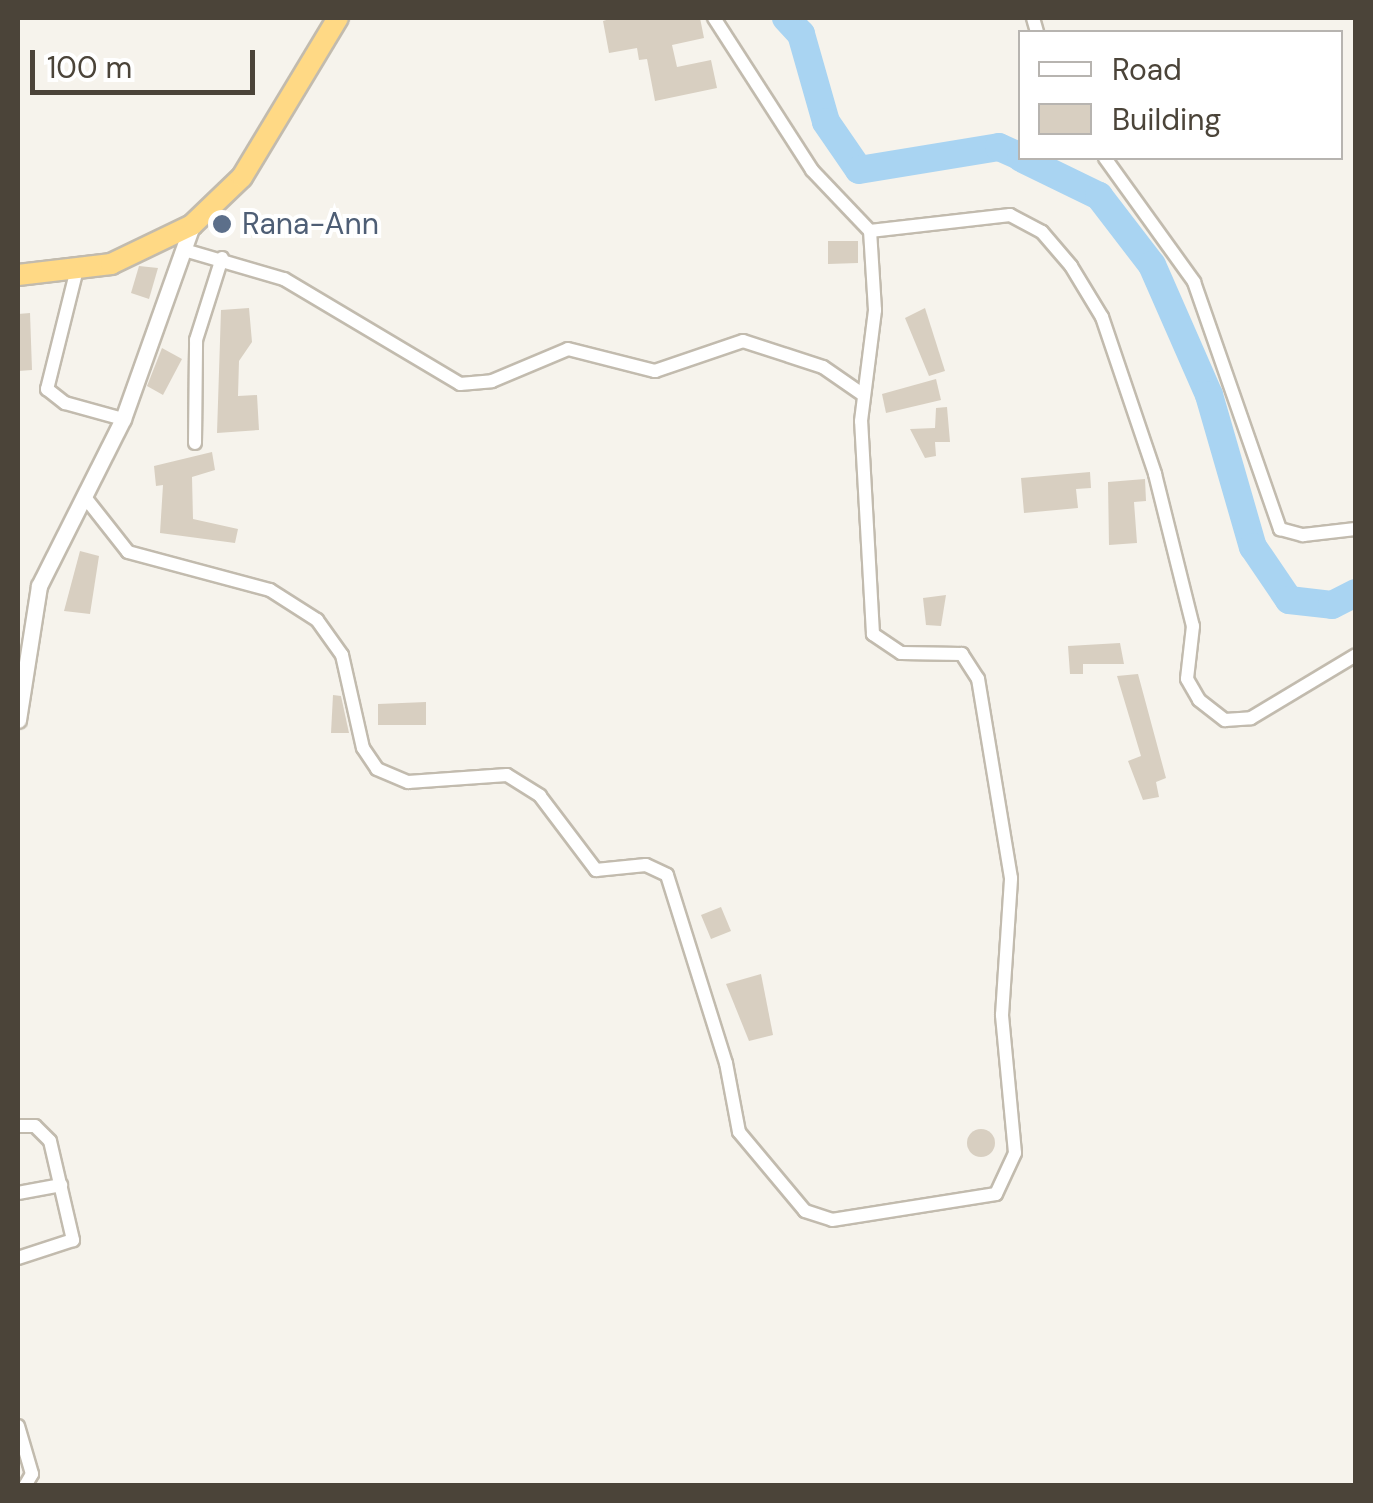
<!DOCTYPE html>
<html>
<head>
<meta charset="utf-8">
<style>
  body { margin:0 }
  #map { position:relative; width:1373px; height:1503px; overflow:hidden; background:#f6f3ec; font-family:"DM Sans",sans-serif }
  div>[style] { position:absolute }
  [style*='--x'] { left:calc(var(--x)*1px); top:calc(var(--y)*1px); width:calc(var(--w)*1px); rotate:calc(var(--a)*1deg) }
  .river>* { height:28px; margin:-14px; padding:0 14px; transform-origin:14px; border-radius:14px; background:#a9d4f2 }
  .building>* { inset:0; background:#d8cfc1 }
  .round { border-radius:50% }
  .roads { filter:drop-shadow(2px 0 #c2bbae) drop-shadow(-2px 0 #c2bbae) drop-shadow(0 2px #c2bbae) drop-shadow(0 -2px #c2bbae) }
  .minor>* { height:12px; margin:-6px; padding:0 6px; transform-origin:6px; border-radius:6px; background:#fff }
  .tertiary>* { height:15px; margin:-7.5px; padding:0 7.5px; transform-origin:7.5px; border-radius:7.5px; background:#fff }
  .trunk>* { height:20px; margin:-10px; padding:0 10px; transform-origin:10px; border-radius:10px; background:#ffd985 }
  .dots>* { width:28px; height:28px; translate:-50% -50%; box-sizing:border-box; border:5px solid #fff; border-radius:50% }
  span { translate:-50% -50%; white-space:nowrap; text-align:center; line-height:1.15; -webkit-text-stroke:8px #fff; paint-order:stroke }
  .service-label { font-size:30px; color:#4e5e75 }
  .left { translate:0 -50%; text-align:left }
  .frame { position:absolute; inset:0; border:20px solid #4b4439; pointer-events:none }
  .legend { position:absolute; left:1018px; top:30px; width:325px; height:130px; box-sizing:border-box; background:#fff; border:2px solid #b7b4b0; margin:0; padding:12px 18px; list-style:none; font-size:30px; color:#4b4439 }
  .legend li { display:flex; align-items:center; gap:20px; height:50px }
  .legend b { width:50px; border:2px solid #b7b4b0 }
  .scale { position:absolute; left:30px; top:50px; width:225px; height:45px; box-sizing:border-box; border:5px solid #4b4439; border-top:0; padding-left:12px; font-size:30px; line-height:35px; white-space:nowrap; color:#4b4439; -webkit-text-stroke:8px #fff; paint-order:stroke }
</style>
</head>
<body>
<div id="map">
  <div class="river">
    <i style="--x:786;--y:18;--w:22;--a:47"></i>
    <i style="--x:801;--y:34;--w:91;--a:74.1"></i>
    <i style="--x:826;--y:122;--w:58;--a:55.5"></i>
    <i style="--x:859;--y:170;--w:142;--a:-9.3"></i>
    <i style="--x:999;--y:147;--w:24;--a:24"></i>
    <i style="--x:1021;--y:158;--w:87;--a:26"></i>
    <i style="--x:1099;--y:196;--w:87;--a:52.5"></i>
    <i style="--x:1152;--y:265;--w:142;--a:66.3"></i>
    <i style="--x:1209;--y:395;--w:158;--a:73.9"></i>
    <i style="--x:1253;--y:547;--w:64;--a:55.8"></i>
    <i style="--x:1289;--y:600;--w:43;--a:6.6"></i>
    <i style="--x:1332;--y:605;--w:27;--a:-27"></i>
  </div>
  <div class="building">
    <i style="clip-path:polygon(613px 18px,700px 18px,704px 38px,672px 45px,677px 67px,711px 60px,717px 88px,655px 101px,647px 59px,639px 60px,637px 48px,609px 53px,603px 21px)"></i>
    <i style="clip-path:polygon(828px 241px,858px 241px,858px 263px,828px 264px)"></i>
    <i style="clip-path:polygon(139px 266px,158px 268px,149px 299px,131px 293px)"></i>
    <i style="clip-path:polygon(249px 308px,252px 342px,239px 361px,238px 396px,257px 395px,259px 430px,217px 433px,221px 310px)"></i>
    <i style="clip-path:polygon(925px 308px,945px 371px,929px 376px,905px 318px)"></i>
    <i style="clip-path:polygon(30px 313px,32px 370px,18px 371px,18px 314px)"></i>
    <i style="clip-path:polygon(162px 348px,182px 359px,163px 395px,147px 386px)"></i>
    <i style="clip-path:polygon(936px 379px,941px 400px,886px 413px,882px 394px)"></i>
    <i style="clip-path:polygon(947px 407px,950px 442px,935px 442px,936px 456px,925px 458px,910px 429px,935px 428px,936px 408px)"></i>
    <i style="clip-path:polygon(212px 452px,215px 470px,192px 477px,193px 519px,238px 529px,235px 543px,160px 533px,163px 485px,156px 486px,154px 466px)"></i>
    <i style="clip-path:polygon(1090px 472px,1091px 488px,1076px 489px,1078px 508px,1024px 513px,1021px 478px)"></i>
    <i style="clip-path:polygon(1145px 479px,1146px 501px,1134px 502px,1137px 543px,1109px 545px,1108px 482px)"></i>
    <i style="clip-path:polygon(80px 551px,99px 556px,90px 614px,64px 611px)"></i>
    <i style="clip-path:polygon(946px 595px,941px 626px,926px 625px,923px 598px)"></i>
    <i style="clip-path:polygon(1120px 643px,1124px 664px,1083px 664px,1083px 674px,1070px 674px,1068px 646px)"></i>
    <i style="clip-path:polygon(1138px 674px,1166px 778px,1156px 782px,1159px 797px,1143px 800px,1128px 761px,1141px 756px,1117px 676px)"></i>
    <i style="clip-path:polygon(333px 695px,341px 696px,349px 733px,331px 733px)"></i>
    <i style="clip-path:polygon(426px 702px,426px 725px,378px 725px,378px 704px)"></i>
    <i style="clip-path:polygon(721px 907px,731px 931px,711px 939px,701px 915px)"></i>
    <i style="clip-path:polygon(761px 974px,773px 1035px,749px 1041px,726px 984px)"></i>
    <i class="round" style="left:967px;top:1129px;width:28px;height:28px"></i>
  </div>
  <div class="roads">
    <div class="minor">
      <i style="--x:1033;--y:18;--w:15;--a:74"></i>
      <i style="--x:1105;--y:158;--w:153;--a:54.3"></i>
      <i style="--x:1194;--y:282;--w:262;--a:70.8"></i>
      <i style="--x:1280;--y:529;--w:24;--a:15"></i>
      <i style="--x:1303;--y:535;--w:53;--a:-6.5"></i>
      <i style="--x:870;--y:231;--w:141;--a:-6.5"></i>
      <i style="--x:1010;--y:215;--w:36;--a:28"></i>
      <i style="--x:1042;--y:232;--w:45;--a:49.5"></i>
      <i style="--x:1071;--y:266;--w:60;--a:58.7"></i>
      <i style="--x:1102;--y:317;--w:166;--a:71.3"></i>
      <i style="--x:1155;--y:474;--w:157;--a:76"></i>
      <i style="--x:1193;--y:626;--w:53;--a:96.5"></i>
      <i style="--x:1187;--y:679;--w:24;--a:60"></i>
      <i style="--x:1199;--y:700;--w:33;--a:38"></i>
      <i style="--x:1225;--y:720;--w:26;--a:-4"></i>
      <i style="--x:1251;--y:718;--w:122;--a:-31"></i>
      <i style="--x:184;--y:250;--w:104;--a:16.2"></i>
      <i style="--x:284;--y:279;--w:205;--a:30.8"></i>
      <i style="--x:460;--y:384;--w:32;--a:-5"></i>
      <i style="--x:492;--y:381;--w:82;--a:-22.8"></i>
      <i style="--x:568;--y:349;--w:90;--a:14.2"></i>
      <i style="--x:655;--y:371;--w:93;--a:-18.8"></i>
      <i style="--x:743;--y:341;--w:84;--a:18"></i>
      <i style="--x:823;--y:367;--w:47;--a:34.7"></i>
      <i style="--x:77;--y:269;--w:124;--a:104"></i>
      <i style="--x:47;--y:389;--w:23;--a:38"></i>
      <i style="--x:65;--y:403;--w:60;--a:15.4"></i>
      <i style="--x:195;--y:443;--w:103;--a:-89.4"></i>
      <i style="--x:196;--y:340;--w:86;--a:-72.4"></i>
      <i style="--x:84;--y:496;--w:71;--a:51.8"></i>
      <i style="--x:128;--y:552;--w:147;--a:15"></i>
      <i style="--x:270;--y:590;--w:56;--a:32.6"></i>
      <i style="--x:317;--y:620;--w:43;--a:54.5"></i>
      <i style="--x:342;--y:655;--w:95;--a:77.3"></i>
      <i style="--x:363;--y:748;--w:25;--a:56"></i>
      <i style="--x:377;--y:769;--w:34;--a:23"></i>
      <i style="--x:408;--y:782;--w:99;--a:-4"></i>
      <i style="--x:507;--y:775;--w:39;--a:32"></i>
      <i style="--x:540;--y:796;--w:93;--a:52.9"></i>
      <i style="--x:596;--y:870;--w:50;--a:-5.7"></i>
      <i style="--x:646;--y:865;--w:23;--a:25"></i>
      <i style="--x:667;--y:875;--w:197;--a:72.6"></i>
      <i style="--x:726;--y:1063;--w:70;--a:79.3"></i>
      <i style="--x:739;--y:1132;--w:103;--a:50.1"></i>
      <i style="--x:805;--y:1211;--w:28;--a:18"></i>
      <i style="--x:832;--y:1220;--w:166;--a:-9"></i>
      <i style="--x:996;--y:1194;--w:45;--a:-65.1"></i>
      <i style="--x:1015;--y:1153;--w:139;--a:-95.4"></i>
      <i style="--x:1002;--y:1015;--w:137;--a:-86.2"></i>
      <i style="--x:1011;--y:878;--w:202;--a:-99.4"></i>
      <i style="--x:978;--y:679;--w:30;--a:-123"></i>
      <i style="--x:962;--y:654;--w:61;--a:-179.1"></i>
      <i style="--x:901;--y:653;--w:34;--a:-146"></i>
      <i style="--x:873;--y:634;--w:213;--a:-93.2"></i>
      <i style="--x:861;--y:421;--w:112;--a:-82.8"></i>
      <i style="--x:875;--y:310;--w:79;--a:-93.6"></i>
      <i style="--x:870;--y:231;--w:84;--a:-133.6"></i>
      <i style="--x:812;--y:170;--w:181;--a:-122.8"></i>
      <i style="--x:18;--y:1126;--w:17;--a:0"></i>
      <i style="--x:35;--y:1126;--w:21;--a:45"></i>
      <i style="--x:50;--y:1141;--w:102;--a:76.9"></i>
      <i style="--x:73;--y:1240;--w:58;--a:161.9"></i>
      <i style="--x:18;--y:1193;--w:44;--a:-10.5"></i>
      <i style="--x:18;--y:1426;--w:50;--a:73.7"></i>
      <i style="--x:32;--y:1474;--w:14;--a:120"></i>
    </div>
    <div class="tertiary">
      <i style="--x:18;--y:720;--w:136;--a:-81.1"></i>
      <i style="--x:39;--y:586;--w:187;--a:-63.3"></i>
      <i style="--x:123;--y:419;--w:206;--a:-70.4"></i>
    </div>
    <div class="trunk">
      <i style="--x:18;--y:275;--w:94;--a:-6.7"></i>
      <i style="--x:111;--y:264;--w:90;--a:-25.7"></i>
      <i style="--x:192;--y:225;--w:69;--a:-43.8"></i>
      <i style="--x:242;--y:177;--w:186;--a:-58.9"></i>
    </div>
  </div>
  <div class="dots">
    <i style="left:222px;top:224px;background:#5c6f8a"></i>
  </div>
  <div class="service-label">
    <span class="left" style="left:242px;top:224px">Rana-Ann</span>
  </div>
  <div class="frame"></div>
  <ul class="legend">
  <li><b style="height:12px;background:#fff"></b>Road</li>
  <li><b style="height:28px;background:#d8cfc1"></b>Building</li>
  </ul>
  <div class="scale">100 m</div>
</div>
</body>
</html>
